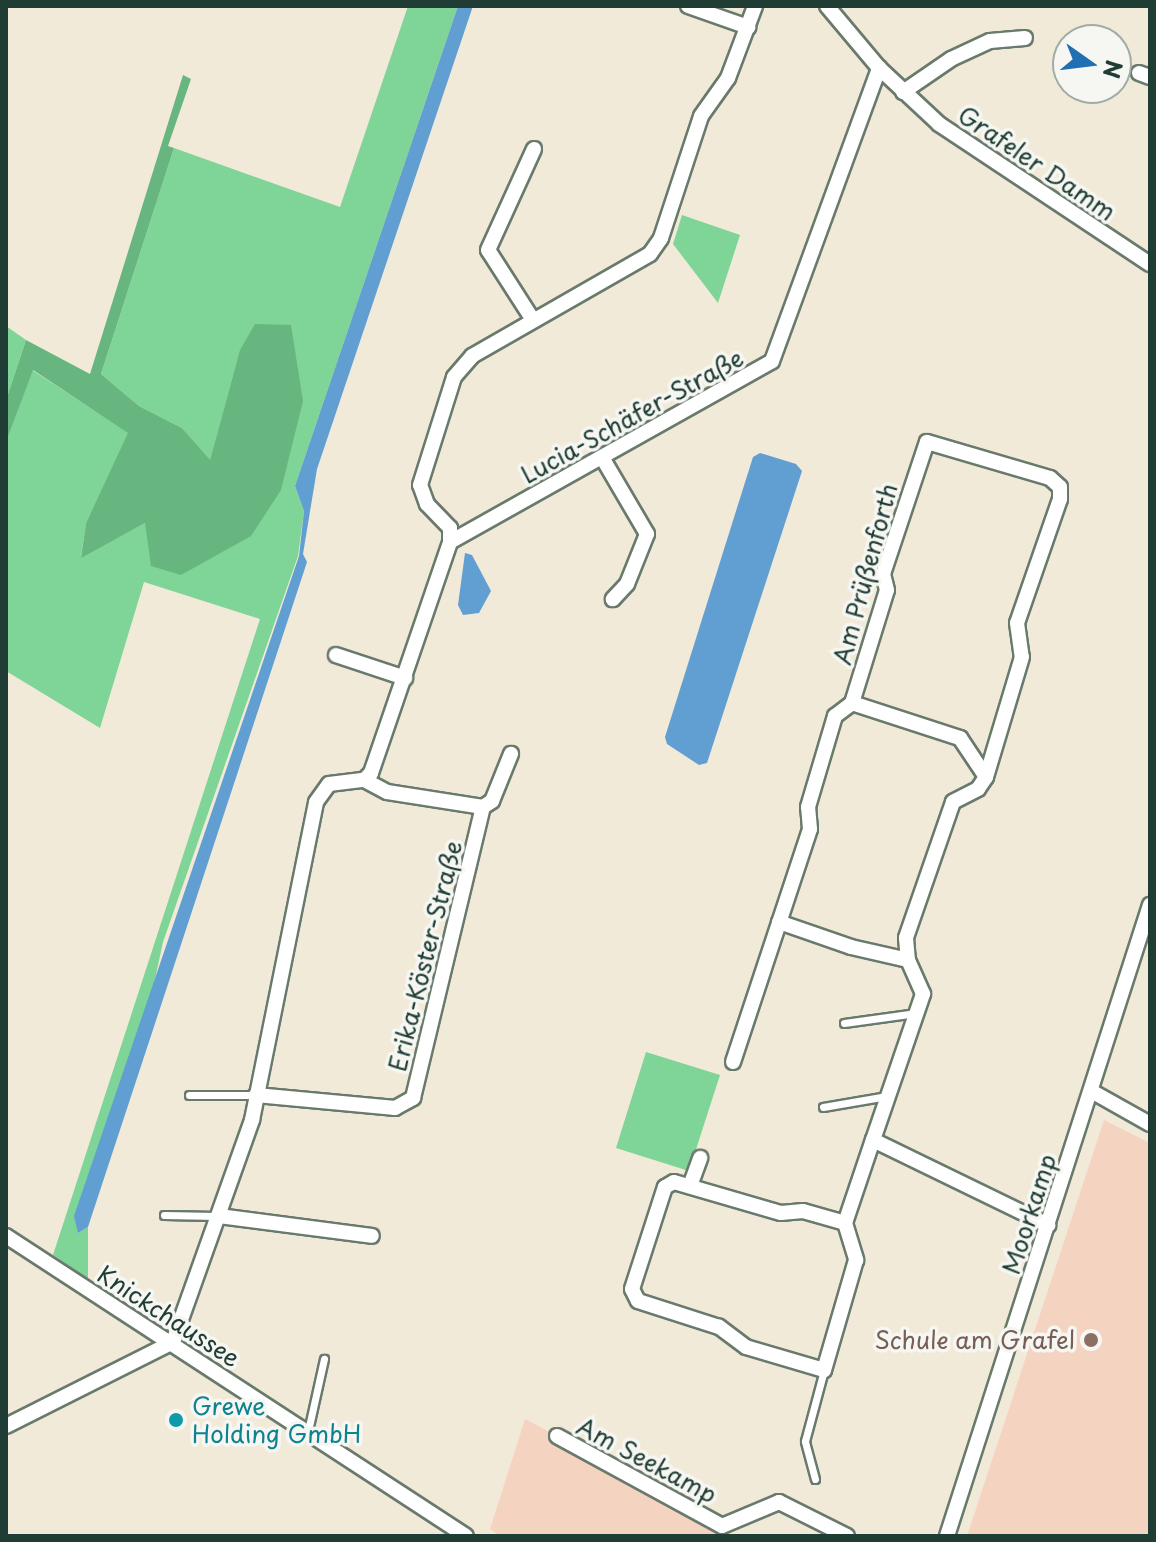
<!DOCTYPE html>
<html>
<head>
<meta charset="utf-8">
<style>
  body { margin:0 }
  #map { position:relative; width:1156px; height:1542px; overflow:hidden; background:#f2ead8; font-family:"Playpen Sans",sans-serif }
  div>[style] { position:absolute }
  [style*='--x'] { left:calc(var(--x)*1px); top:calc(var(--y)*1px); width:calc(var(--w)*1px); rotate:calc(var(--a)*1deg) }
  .built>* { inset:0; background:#f5d3c1 }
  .green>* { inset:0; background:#7fd497 }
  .forest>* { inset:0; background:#67b680 }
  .water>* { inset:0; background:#619ed2 }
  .roads { filter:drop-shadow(2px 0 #697a6d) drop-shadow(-2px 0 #697a6d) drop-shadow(0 2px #697a6d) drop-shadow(0 -2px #697a6d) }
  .service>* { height:7px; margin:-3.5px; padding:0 3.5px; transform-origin:3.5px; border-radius:3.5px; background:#fff }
  .minor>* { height:14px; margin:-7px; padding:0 7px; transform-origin:7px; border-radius:7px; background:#fff }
  .dots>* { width:22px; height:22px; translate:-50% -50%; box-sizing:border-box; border:4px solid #f6f6f2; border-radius:50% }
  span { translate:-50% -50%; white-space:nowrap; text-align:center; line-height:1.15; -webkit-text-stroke:7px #f6f6f2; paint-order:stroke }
  .street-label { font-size:24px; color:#1f3d34 }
  .education-label { font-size:24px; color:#785e54 }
  .right { translate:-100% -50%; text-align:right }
  .culture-label { font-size:24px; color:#0d838f }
  .left { translate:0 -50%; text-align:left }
  .frame { position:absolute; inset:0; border:8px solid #1f3d34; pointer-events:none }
  .north { position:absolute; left:1052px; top:24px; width:80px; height:80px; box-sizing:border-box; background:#f6f6f2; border:2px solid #a0aca6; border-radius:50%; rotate:104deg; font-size:22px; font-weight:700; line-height:32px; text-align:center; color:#1f3d34 }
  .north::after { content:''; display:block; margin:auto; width:28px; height:36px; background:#1f6fb2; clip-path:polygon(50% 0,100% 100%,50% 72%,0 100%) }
</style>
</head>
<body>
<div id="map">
  <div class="built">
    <i style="clip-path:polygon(1104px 1120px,1150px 1143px,1150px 1536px,967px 1536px)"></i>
    <i style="clip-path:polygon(525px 1419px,557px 1436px,730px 1536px,500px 1536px,490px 1529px)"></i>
  </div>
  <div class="green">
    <i style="clip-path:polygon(408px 6px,458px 6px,295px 486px,304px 511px,298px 556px,163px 942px,151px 998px,78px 1233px,88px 1227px,88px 1279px,53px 1255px,260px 619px,144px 582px,100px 728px,6px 671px,6px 442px,32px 370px,129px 433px,86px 523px,81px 557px,145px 523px,181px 575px,240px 350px,210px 461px,182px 428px,139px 406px,101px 374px,174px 148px,340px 207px)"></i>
    <i style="clip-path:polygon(682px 215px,740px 235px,718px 303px,673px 244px)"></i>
    <i style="clip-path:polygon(6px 326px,26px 340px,6px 400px)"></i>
    <i style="clip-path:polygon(646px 1052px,720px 1075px,689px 1171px,616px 1148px)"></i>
  </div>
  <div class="forest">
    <i style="clip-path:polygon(183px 75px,191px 79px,168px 146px,174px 148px,101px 374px,139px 406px,182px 428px,210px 460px,240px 350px,255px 324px,291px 325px,303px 401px,281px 490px,251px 536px,181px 575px,151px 566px,145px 523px,81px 558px,86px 523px,128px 433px,33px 370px,6px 442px,6px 400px,26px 340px,90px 374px)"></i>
  </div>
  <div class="water">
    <i style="clip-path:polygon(458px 6px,473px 6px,317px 469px,303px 554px,307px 562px,88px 1227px,78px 1233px,74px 1216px,299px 556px,304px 511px,295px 486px)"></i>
    <i style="clip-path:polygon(760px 453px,796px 464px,802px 471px,707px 763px,699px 765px,667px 744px,665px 737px,753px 457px)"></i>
    <i style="clip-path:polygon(465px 553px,472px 555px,491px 591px,479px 613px,463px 615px,458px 605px)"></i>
  </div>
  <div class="roads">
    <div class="service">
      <i style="--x:844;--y:1023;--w:73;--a:-7.9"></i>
      <i style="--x:189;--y:1095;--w:67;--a:0"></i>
      <i style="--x:823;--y:1107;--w:65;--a:-9.8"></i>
      <i style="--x:164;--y:1215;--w:53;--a:1.1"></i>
      <i style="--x:308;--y:1431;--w:74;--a:-77.5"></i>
      <i style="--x:815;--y:1479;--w:39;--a:-105"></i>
      <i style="--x:805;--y:1441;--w:73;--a:-75"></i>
    </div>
    <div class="minor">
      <i style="--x:688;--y:6;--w:64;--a:19.3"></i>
      <i style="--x:827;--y:6;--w:81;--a:50"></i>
      <i style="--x:879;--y:68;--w:82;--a:43"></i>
      <i style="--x:939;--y:124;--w:253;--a:33.6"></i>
      <i style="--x:1139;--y:73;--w:12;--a:20"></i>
      <i style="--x:903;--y:92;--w:58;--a:-34.5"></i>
      <i style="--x:951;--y:59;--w:43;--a:-24.8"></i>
      <i style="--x:990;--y:41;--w:35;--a:-5"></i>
      <i style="--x:533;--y:320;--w:83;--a:-122.7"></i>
      <i style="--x:488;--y:250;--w:111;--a:-65.5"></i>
      <i style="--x:603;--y:459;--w:87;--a:59.6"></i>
      <i style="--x:647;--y:534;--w:54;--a:111.8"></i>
      <i style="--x:627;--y:584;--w:21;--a:133"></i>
      <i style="--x:450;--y:542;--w:369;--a:-29.3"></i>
      <i style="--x:772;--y:361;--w:312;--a:-69.9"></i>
      <i style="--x:336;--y:655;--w:73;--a:18.4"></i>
      <i style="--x:852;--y:703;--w:114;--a:18"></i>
      <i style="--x:960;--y:738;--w:47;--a:56.3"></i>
      <i style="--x:483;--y:807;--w:11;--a:-34"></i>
      <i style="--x:492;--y:801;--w:51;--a:-68"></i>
      <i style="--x:779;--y:922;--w:76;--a:19.1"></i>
      <i style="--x:851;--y:947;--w:58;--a:12.8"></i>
      <i style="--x:733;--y:1062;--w:245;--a:-71.7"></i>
      <i style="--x:810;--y:829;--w:22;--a:-95"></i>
      <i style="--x:808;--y:807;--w:95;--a:-73.5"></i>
      <i style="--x:835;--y:716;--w:21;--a:-37"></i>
      <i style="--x:852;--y:703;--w:118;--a:-72.8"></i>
      <i style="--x:887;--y:590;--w:16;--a:-104"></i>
      <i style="--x:883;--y:574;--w:139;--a:-71.6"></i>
      <i style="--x:927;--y:442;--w:128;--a:16.3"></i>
      <i style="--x:1050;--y:478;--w:13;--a:42"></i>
      <i style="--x:1060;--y:487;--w:12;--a:90"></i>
      <i style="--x:1060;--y:499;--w:131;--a:109.1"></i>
      <i style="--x:1017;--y:623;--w:34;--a:82"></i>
      <i style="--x:1022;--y:657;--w:125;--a:106.7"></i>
      <i style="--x:986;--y:777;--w:14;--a:124"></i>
      <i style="--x:978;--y:789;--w:28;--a:153"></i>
      <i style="--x:953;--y:802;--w:144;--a:109.1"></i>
      <i style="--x:906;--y:938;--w:22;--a:85"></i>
      <i style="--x:908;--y:960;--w:37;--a:66"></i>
      <i style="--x:923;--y:994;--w:154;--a:108.9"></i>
      <i style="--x:873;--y:1140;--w:195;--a:25.9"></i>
      <i style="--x:1093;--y:1092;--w:65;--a:29.3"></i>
      <i style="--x:256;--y:1095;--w:140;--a:5.3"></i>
      <i style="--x:395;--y:1108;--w:21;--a:-29"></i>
      <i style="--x:413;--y:1098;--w:299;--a:-76.5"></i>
      <i style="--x:483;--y:807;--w:97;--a:-171.1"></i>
      <i style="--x:387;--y:792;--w:26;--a:-152"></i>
      <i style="--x:690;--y:1186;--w:30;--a:-70"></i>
      <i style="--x:219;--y:1216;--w:154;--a:7.4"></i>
      <i style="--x:845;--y:1223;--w:39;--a:73"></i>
      <i style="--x:856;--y:1260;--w:115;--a:106.2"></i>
      <i style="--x:824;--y:1370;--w:81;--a:-163.6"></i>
      <i style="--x:746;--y:1347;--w:34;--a:-143"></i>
      <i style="--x:719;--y:1327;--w:85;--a:-162.2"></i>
      <i style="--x:638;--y:1301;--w:13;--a:-117"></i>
      <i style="--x:632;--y:1289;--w:107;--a:-72.1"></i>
      <i style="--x:665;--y:1187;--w:10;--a:-29"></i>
      <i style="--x:674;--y:1182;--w:111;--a:16.2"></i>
      <i style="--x:781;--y:1213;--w:22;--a:-5"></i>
      <i style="--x:803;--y:1211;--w:44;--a:15.9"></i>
      <i style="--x:845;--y:1223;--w:88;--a:-71.4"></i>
      <i style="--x:6;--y:1236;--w:549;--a:33.11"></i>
      <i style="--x:6;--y:1426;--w:187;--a:-26.7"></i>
      <i style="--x:173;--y:1342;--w:236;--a:-70.4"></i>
      <i style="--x:252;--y:1120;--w:324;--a:-78.6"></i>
      <i style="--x:316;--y:802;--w:22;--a:-54"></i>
      <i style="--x:329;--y:784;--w:35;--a:-7"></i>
      <i style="--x:364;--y:780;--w:10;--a:-45"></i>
      <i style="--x:371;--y:773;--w:244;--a:-71.1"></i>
      <i style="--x:450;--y:542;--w:14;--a:-90"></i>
      <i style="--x:450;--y:528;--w:33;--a:-134"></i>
      <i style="--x:427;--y:504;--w:20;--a:-110"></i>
      <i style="--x:420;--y:485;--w:113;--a:-72.5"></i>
      <i style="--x:454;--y:377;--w:28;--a:-49"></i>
      <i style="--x:472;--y:356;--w:205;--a:-29.8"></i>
      <i style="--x:650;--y:254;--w:19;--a:-55"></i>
      <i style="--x:661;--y:238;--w:128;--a:-71.8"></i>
      <i style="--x:701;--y:116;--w:47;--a:-54.6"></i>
      <i style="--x:728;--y:78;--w:77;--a:-69.4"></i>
      <i style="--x:557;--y:1436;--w:188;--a:28.6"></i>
      <i style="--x:722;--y:1526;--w:62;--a:-22.8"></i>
      <i style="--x:779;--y:1502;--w:76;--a:26.6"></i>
      <i style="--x:947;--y:1536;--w:663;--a:-72.17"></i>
    </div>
  </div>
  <div class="dots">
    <i style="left:1091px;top:1340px;background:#8d6e63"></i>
    <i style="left:176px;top:1420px;background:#0f9aa8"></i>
  </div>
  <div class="street-label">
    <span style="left:1037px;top:163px;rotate:34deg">Grafeler Damm</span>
    <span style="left:632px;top:416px;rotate:-29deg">Lucia-Schäfer-Straße</span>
    <span style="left:865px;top:574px;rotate:-75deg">Am Prüßenforth</span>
    <span style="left:425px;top:956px;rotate:-76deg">Erika-Köster-Straße</span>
    <span style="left:1029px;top:1214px;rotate:-72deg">Moorkamp</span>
    <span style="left:169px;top:1316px;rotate:33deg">Knickchaussee</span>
    <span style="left:647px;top:1460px;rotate:28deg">Am Seekamp</span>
  </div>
  <div class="education-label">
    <span class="right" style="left:1075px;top:1340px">Schule am Grafel</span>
  </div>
  <div class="culture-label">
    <span class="left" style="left:192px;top:1420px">Grewe<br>Holding GmbH</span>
  </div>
  <div class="frame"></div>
  <div class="north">N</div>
</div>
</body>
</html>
